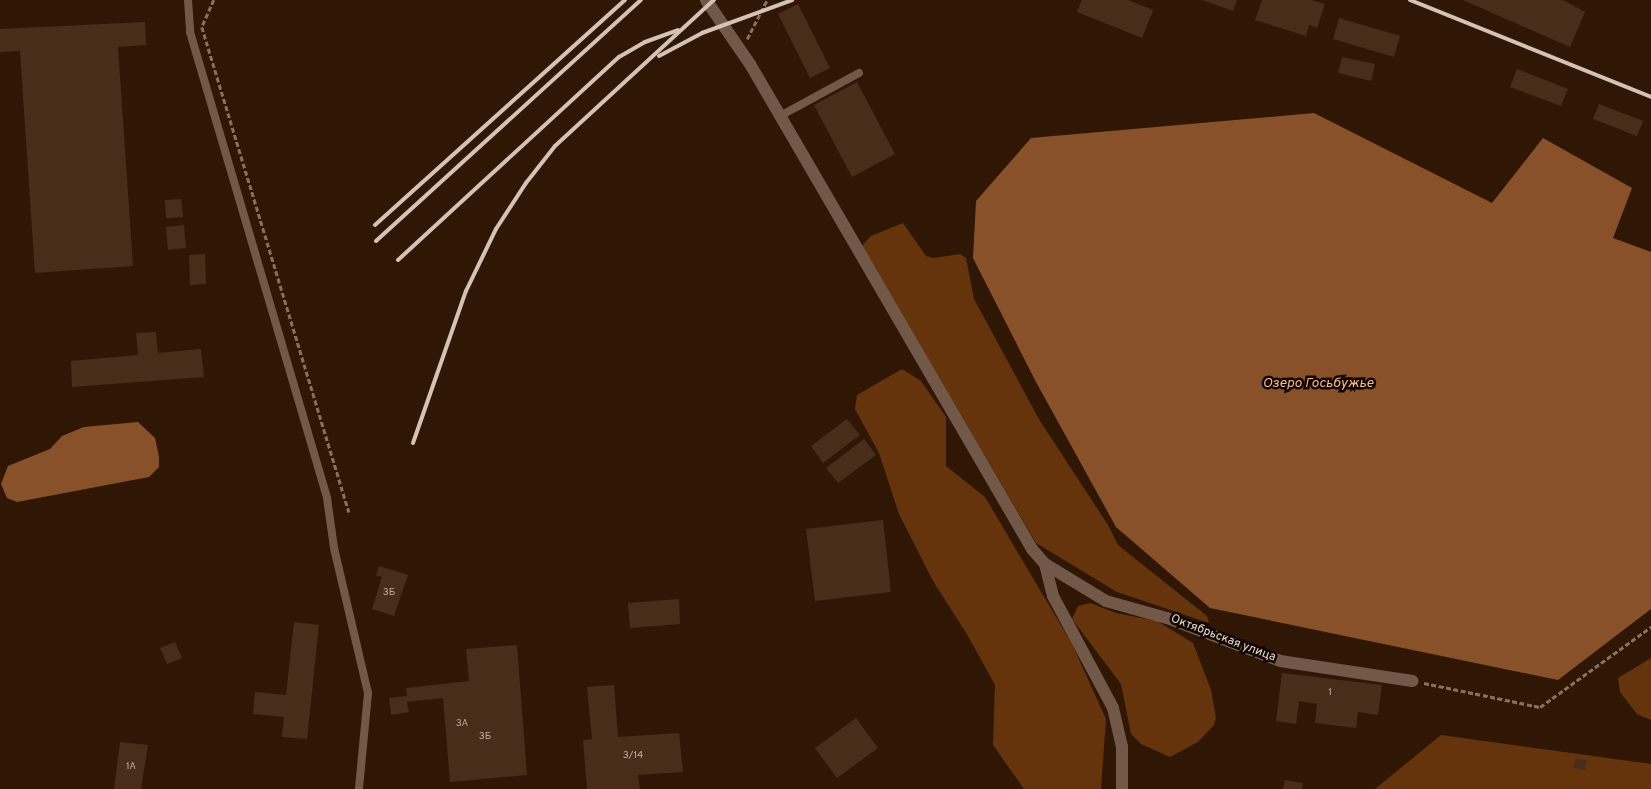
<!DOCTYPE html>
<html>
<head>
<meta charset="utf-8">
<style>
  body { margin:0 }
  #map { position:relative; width:1651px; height:789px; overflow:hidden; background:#301705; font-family:Overpass,sans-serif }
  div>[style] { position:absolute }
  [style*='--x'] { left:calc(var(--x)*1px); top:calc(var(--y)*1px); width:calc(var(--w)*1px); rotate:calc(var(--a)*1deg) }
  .green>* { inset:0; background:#65340d }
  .water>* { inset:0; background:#895129 }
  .building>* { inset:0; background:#482d1b }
  .path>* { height:2.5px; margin-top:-1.25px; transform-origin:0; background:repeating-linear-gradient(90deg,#857061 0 5px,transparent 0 7.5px) }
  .service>* { height:8px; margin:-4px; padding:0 4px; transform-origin:4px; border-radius:4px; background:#715848 }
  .minor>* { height:12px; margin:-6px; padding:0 6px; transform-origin:6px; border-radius:6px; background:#715848 }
  .rail>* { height:4px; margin:-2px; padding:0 2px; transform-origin:2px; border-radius:2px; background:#d4c2b6 }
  span { translate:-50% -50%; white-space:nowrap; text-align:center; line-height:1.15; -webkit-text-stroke:5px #100602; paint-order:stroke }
  .number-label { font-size:10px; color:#c2ada0 }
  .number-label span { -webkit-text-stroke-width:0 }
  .street-label { font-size:12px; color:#ead8cd }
  .water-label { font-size:14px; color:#fcb88c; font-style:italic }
</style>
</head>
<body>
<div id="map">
  <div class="green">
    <i style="clip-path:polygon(903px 223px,926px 256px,933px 258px,960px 254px,966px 258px,974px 299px,1040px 421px,1108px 525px,1118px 545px,1207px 616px,1209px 623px,1117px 592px,1036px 543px,862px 246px,871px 236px)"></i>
    <i style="clip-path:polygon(902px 369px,921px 381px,946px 417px,946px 466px,985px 497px,1072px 644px,1106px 719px,1101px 789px,1024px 789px,993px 745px,995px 685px,968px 636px,933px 581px,899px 514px,879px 453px,855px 409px,857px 395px)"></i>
    <i style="clip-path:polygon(1090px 603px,1116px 613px,1157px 621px,1193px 643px,1211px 690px,1216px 718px,1214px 725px,1198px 742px,1170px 757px,1141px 744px,1131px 734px,1121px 684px,1072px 619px,1078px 606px)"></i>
    <i style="clip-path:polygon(1651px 658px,1651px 720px,1637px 714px,1620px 692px,1618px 678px)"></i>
    <i style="clip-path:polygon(1441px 735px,1651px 764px,1651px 789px,1375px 789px)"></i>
  </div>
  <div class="water">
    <i style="clip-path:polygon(1314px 113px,1492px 203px,1543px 138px,1632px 188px,1613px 238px,1651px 252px,1651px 609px,1558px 680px,1210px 608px,1116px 527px,1036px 382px,973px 258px,976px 201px,1031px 138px)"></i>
    <i style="clip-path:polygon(138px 422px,155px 438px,159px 457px,159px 467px,149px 477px,17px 502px,7px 498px,1px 484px,8px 466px,50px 449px,62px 436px,84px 427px)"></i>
  </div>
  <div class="building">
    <i style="clip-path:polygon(1082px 0,1128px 0,1153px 10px,1142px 38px,1077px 12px)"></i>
    <i style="clip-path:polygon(1202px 0,1237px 0,1233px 11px)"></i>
    <i style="clip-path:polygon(1262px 0,1311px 0,1325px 4px,1317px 28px,1309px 25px,1306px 36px,1255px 20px)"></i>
    <i style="clip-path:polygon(1463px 0,1563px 0,1585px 12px,1570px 47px)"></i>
    <i style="clip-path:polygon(798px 4px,830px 68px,810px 78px,778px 14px)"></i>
    <i style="clip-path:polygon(1339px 18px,1400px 36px,1394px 57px,1333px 39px)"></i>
    <i style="clip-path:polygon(145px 22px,146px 45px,118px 47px,133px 266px,35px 273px,20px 51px,0 52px,0 29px)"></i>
    <i style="clip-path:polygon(1342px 57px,1375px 64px,1371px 81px,1338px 73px)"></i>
    <i style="clip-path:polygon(1517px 69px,1568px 89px,1561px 106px,1510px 87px)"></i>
    <i style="clip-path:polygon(857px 82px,895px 154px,852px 177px,814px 105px)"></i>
    <i style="clip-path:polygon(1599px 104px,1643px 121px,1637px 136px,1593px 119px)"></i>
    <i style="clip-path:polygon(181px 199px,183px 217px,166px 218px,165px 200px)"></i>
    <i style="clip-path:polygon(184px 225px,186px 248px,168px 250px,166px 227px)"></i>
    <i style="clip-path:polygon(205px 254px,206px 284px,190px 285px,189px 255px)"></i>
    <i style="clip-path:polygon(156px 332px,158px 353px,201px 349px,204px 377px,72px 387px,71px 361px,138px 355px,136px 333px)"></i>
    <i style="clip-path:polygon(847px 419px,860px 435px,823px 463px,811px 446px)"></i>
    <i style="clip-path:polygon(864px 439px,876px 455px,838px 483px,826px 468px)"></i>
    <i style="clip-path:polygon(883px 520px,891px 592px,815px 601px,806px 529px)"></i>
    <i style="clip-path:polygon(379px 566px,408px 575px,394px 616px,372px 609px,382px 577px,376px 575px)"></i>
    <i style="clip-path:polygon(679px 599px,680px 624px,630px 628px,628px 603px)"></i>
    <i style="clip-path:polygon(294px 622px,319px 625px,307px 739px,282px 737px,284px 717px,253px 714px,255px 692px,286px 695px)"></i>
    <i style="clip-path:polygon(175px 642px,182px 658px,167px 664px,160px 648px)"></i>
    <i style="clip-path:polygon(517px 645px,527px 775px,450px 782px,443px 698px,407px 702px,409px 712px,391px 715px,389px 698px,407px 696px,406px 688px,469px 681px,466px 649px)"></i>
    <i style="clip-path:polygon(1282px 673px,1382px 685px,1378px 715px,1358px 712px,1356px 728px,1315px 723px,1317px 704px,1299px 701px,1296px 724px,1276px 721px)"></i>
    <i style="clip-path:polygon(614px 685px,618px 737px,679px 733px,683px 772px,638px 775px,640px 789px,587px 789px,583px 740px,592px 739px,587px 687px)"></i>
    <i style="clip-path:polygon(856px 718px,878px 748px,837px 778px,815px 748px)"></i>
    <i style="clip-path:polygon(120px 742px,148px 745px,141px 789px,114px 789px)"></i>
    <i style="clip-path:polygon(1575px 759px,1586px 760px,1585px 770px,1574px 768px)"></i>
    <i style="clip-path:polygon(1285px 780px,1303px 783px,1302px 789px,1283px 789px)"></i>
  </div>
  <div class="path">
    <i style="--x:214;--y:0;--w:30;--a:114"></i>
    <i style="--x:202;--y:27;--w:507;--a:73.14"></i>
    <i style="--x:747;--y:39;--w:44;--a:-62.9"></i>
    <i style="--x:1424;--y:683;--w:118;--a:11.7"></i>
    <i style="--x:1540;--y:707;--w:137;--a:-35.8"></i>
  </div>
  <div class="service">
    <i style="--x:188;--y:0;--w:32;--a:86"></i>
    <i style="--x:190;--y:32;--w:486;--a:73.6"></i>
    <i style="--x:327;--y:498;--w:50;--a:82"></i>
    <i style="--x:334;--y:548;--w:149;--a:76.8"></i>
    <i style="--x:368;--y:693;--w:96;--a:95.4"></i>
    <i style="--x:780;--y:116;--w:90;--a:-28.6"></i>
  </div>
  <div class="minor">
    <i style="--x:706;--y:0;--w:78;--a:55.5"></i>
    <i style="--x:750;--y:64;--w:561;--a:59.82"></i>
    <i style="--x:1032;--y:549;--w:20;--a:49"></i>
    <i style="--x:1045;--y:564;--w:71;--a:31.2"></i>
    <i style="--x:1106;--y:601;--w:63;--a:15.6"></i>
    <i style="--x:1167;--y:618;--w:121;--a:20.8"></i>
    <i style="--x:1280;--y:661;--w:134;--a:8.6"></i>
    <i style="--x:1045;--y:564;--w:33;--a:76"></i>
    <i style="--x:1053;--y:596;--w:127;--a:61.8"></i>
    <i style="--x:1113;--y:708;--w:39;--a:77"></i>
    <i style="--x:1122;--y:746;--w:43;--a:90"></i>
  </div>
  <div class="rail">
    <i style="--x:1410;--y:0;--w:260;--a:21.9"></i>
    <i style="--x:659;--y:56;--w:49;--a:-28.1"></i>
    <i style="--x:702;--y:33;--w:96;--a:-20.1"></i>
    <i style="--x:375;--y:225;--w:336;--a:-42"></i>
    <i style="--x:376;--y:241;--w:358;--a:-42.3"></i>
    <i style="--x:398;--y:260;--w:300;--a:-42.6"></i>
    <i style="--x:619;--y:57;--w:30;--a:-30"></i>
    <i style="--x:645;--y:42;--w:35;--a:-20"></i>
    <i style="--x:413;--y:443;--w:161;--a:-70.8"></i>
    <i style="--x:466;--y:291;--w:69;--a:-64.2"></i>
    <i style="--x:496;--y:229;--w:55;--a:-56.9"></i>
    <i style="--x:526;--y:183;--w:47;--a:-51.9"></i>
    <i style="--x:555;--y:146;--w:216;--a:-42.6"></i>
  </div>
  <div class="number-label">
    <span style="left:389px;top:593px">3Б</span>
    <span style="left:1330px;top:693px">1</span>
    <span style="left:462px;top:724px">3А</span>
    <span style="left:485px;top:737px">3Б</span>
    <span style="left:633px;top:756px">3/14</span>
    <span style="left:131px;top:767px">1А</span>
  </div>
  <div class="street-label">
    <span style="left:1223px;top:639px;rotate:21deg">Октябрьская улица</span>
  </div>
  <div class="water-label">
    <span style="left:1318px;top:384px">Озеро Госьбужье</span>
  </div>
</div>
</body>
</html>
